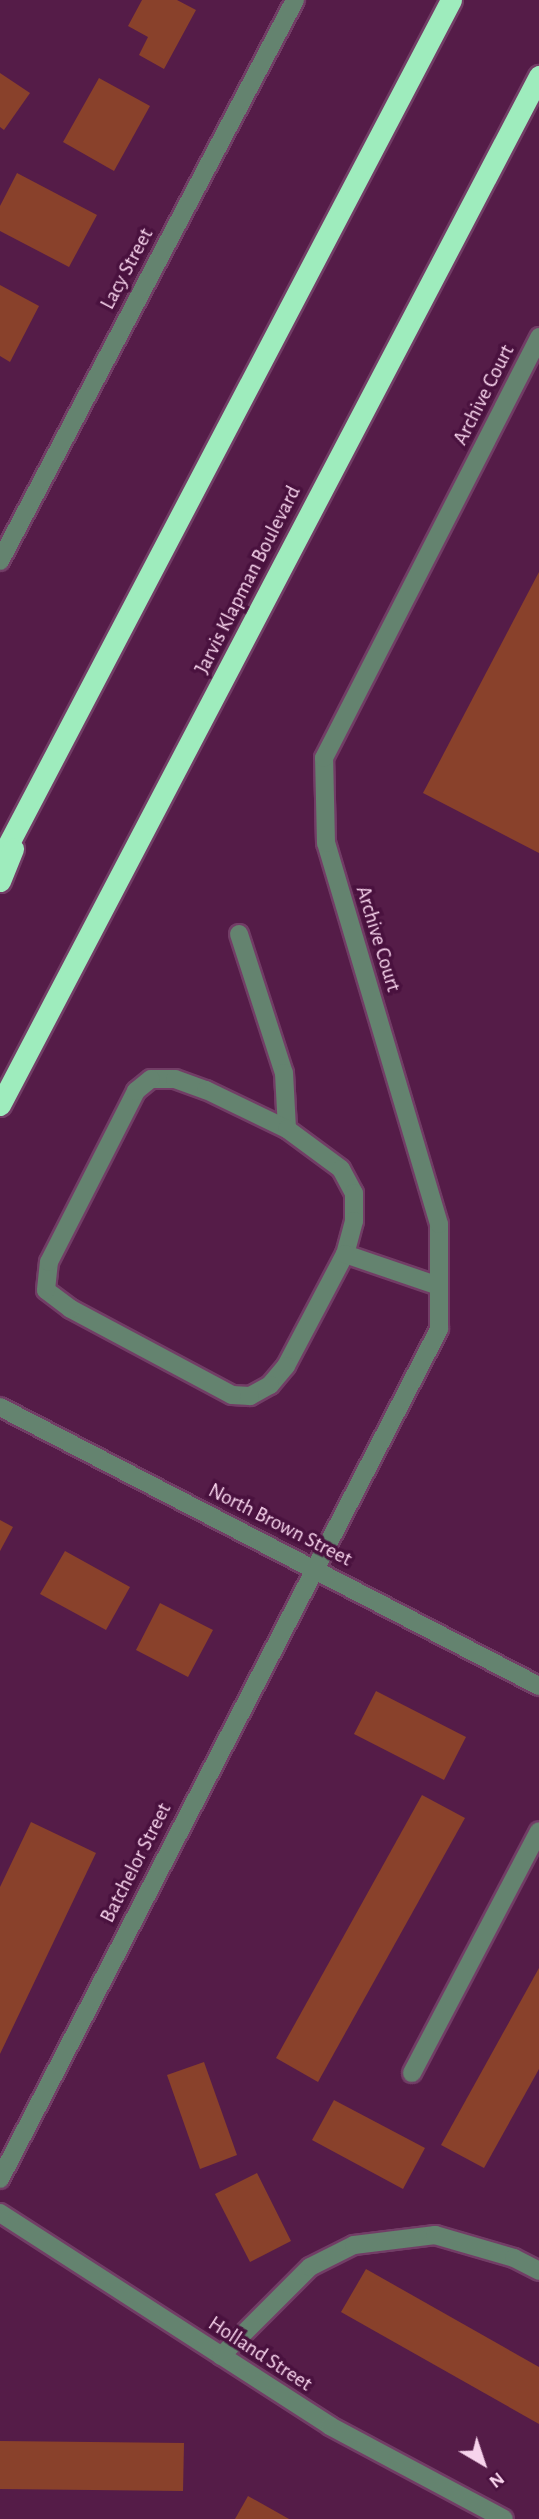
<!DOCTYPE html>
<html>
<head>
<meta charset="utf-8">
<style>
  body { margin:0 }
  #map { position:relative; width:539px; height:2519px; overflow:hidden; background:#551c48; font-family:"Alegreya Sans",sans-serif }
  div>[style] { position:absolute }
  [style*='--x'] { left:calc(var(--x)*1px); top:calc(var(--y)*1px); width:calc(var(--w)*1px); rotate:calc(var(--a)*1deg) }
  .building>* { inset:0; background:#89412b }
  .roads { filter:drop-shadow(2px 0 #723d66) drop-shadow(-2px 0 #723d66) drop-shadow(0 2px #723d66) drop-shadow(0 -2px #723d66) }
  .minor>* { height:18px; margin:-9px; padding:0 9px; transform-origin:9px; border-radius:9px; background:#64836f }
  .highway>* { height:21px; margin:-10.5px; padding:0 10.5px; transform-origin:10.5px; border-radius:10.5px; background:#9eecbd }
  span { translate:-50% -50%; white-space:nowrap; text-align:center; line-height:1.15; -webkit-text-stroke:7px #49113e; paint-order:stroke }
  .street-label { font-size:21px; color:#f7d3ec }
  .north { position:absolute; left:448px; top:2428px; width:70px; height:70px; -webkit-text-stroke:5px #49113e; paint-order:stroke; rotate:141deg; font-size:19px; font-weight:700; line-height:28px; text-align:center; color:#f7d3ec }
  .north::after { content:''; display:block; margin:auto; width:24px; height:32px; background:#f7d3ec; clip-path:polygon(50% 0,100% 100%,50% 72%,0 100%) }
</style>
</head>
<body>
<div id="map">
  <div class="building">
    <i style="clip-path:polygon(142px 0,177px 0,196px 10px,164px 69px,139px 55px,148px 37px,128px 26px)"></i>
    <i style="clip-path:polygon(0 73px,30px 93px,4px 130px,0 127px)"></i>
    <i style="clip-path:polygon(99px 78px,150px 106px,114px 171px,63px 142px)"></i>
    <i style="clip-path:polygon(17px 173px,97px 215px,69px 267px,0 231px,0 206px)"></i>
    <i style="clip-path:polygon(0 285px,39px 306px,10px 362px,0 356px)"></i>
    <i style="clip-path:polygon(539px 572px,539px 853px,423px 793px)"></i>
    <i style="clip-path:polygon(0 1520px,13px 1527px,0 1551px)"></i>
    <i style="clip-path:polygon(65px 1551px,130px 1587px,106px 1630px,40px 1594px)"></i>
    <i style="clip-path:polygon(160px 1603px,213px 1630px,188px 1677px,136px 1650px)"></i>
    <i style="clip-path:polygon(376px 1691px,466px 1737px,444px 1780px,354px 1734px)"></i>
    <i style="clip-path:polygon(422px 1795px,465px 1818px,318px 2082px,276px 2058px)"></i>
    <i style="clip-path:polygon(31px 1822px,96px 1853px,0 2054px,0 1887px)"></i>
    <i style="clip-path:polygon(539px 1968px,539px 2069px,484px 2168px,441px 2145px)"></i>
    <i style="clip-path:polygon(204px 2062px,237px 2155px,200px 2169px,167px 2075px)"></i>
    <i style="clip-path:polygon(334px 2100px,425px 2148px,403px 2189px,312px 2140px)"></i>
    <i style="clip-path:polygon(257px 2173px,291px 2241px,250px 2262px,215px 2194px)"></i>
    <i style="clip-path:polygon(366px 2269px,539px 2367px,539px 2424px,341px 2312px)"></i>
    <i style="clip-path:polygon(0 2441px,184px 2443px,183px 2491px,0 2489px)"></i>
    <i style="clip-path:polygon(248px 2496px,289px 2519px,235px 2519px)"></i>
  </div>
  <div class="roads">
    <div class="minor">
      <i style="--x:0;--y:561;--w:634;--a:-62.26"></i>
      <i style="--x:239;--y:934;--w:146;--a:72.1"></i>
      <i style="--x:284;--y:1073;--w:56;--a:86.9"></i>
      <i style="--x:151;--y:1079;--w:24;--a:0"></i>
      <i style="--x:175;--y:1079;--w:33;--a:20"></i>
      <i style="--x:206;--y:1090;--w:90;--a:25.7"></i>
      <i style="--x:287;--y:1129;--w:67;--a:36.5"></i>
      <i style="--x:341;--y:1169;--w:27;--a:62"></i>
      <i style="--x:354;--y:1193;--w:28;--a:90"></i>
      <i style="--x:354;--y:1221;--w:34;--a:105"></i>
      <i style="--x:345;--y:1254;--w:127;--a:117.8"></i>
      <i style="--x:286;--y:1366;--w:25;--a:130"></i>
      <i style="--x:270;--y:1385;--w:23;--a:151"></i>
      <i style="--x:250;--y:1396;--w:18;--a:-177"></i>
      <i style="--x:232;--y:1395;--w:183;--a:-151.9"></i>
      <i style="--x:71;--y:1309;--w:31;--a:-143"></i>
      <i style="--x:46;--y:1290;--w:28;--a:-84"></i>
      <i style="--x:49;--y:1262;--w:192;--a:-63"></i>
      <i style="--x:136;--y:1091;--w:19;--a:-39"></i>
      <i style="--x:345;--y:1254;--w:99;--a:18.8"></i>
      <i style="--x:0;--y:1407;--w:607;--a:27.37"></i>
      <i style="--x:412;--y:2073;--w:273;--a:-62.3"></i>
      <i style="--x:0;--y:2179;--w:957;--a:-62.68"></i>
      <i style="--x:439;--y:1329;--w:105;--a:-90"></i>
      <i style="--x:439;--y:1224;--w:397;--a:-106.5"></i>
      <i style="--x:326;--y:843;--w:85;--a:-91.3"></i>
      <i style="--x:324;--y:758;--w:473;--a:-62.9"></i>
      <i style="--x:0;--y:2213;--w:393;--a:32.8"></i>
      <i style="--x:330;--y:2426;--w:197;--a:28.1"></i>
      <i style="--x:221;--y:2356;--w:126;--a:-45"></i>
      <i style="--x:310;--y:2267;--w:49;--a:-26.6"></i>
      <i style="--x:354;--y:2245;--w:82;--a:-7"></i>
      <i style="--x:435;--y:2235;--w:82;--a:16.2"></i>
      <i style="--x:514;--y:2258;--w:28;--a:27"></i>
    </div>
    <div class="highway">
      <i style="--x:0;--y:860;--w:971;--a:-62.33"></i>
      <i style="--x:0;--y:881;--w:35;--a:-68"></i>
      <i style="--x:0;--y:1105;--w:1162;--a:-62.35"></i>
    </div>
  </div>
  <div class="street-label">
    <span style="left:127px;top:269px;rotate:-62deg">Lacy Street</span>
    <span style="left:484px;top:395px;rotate:-63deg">Archive Court</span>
    <span style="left:248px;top:580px;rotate:-63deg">Jarvis Klapman Boulevard</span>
    <span style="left:378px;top:939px;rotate:73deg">Archive Court</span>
    <span style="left:280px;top:1525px;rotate:27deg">North Brown Street</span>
    <span style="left:136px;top:1863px;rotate:-63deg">Batchelor Street</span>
    <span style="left:260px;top:2354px;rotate:33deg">Holland Street</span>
  </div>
  <div class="north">N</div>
</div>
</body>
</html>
